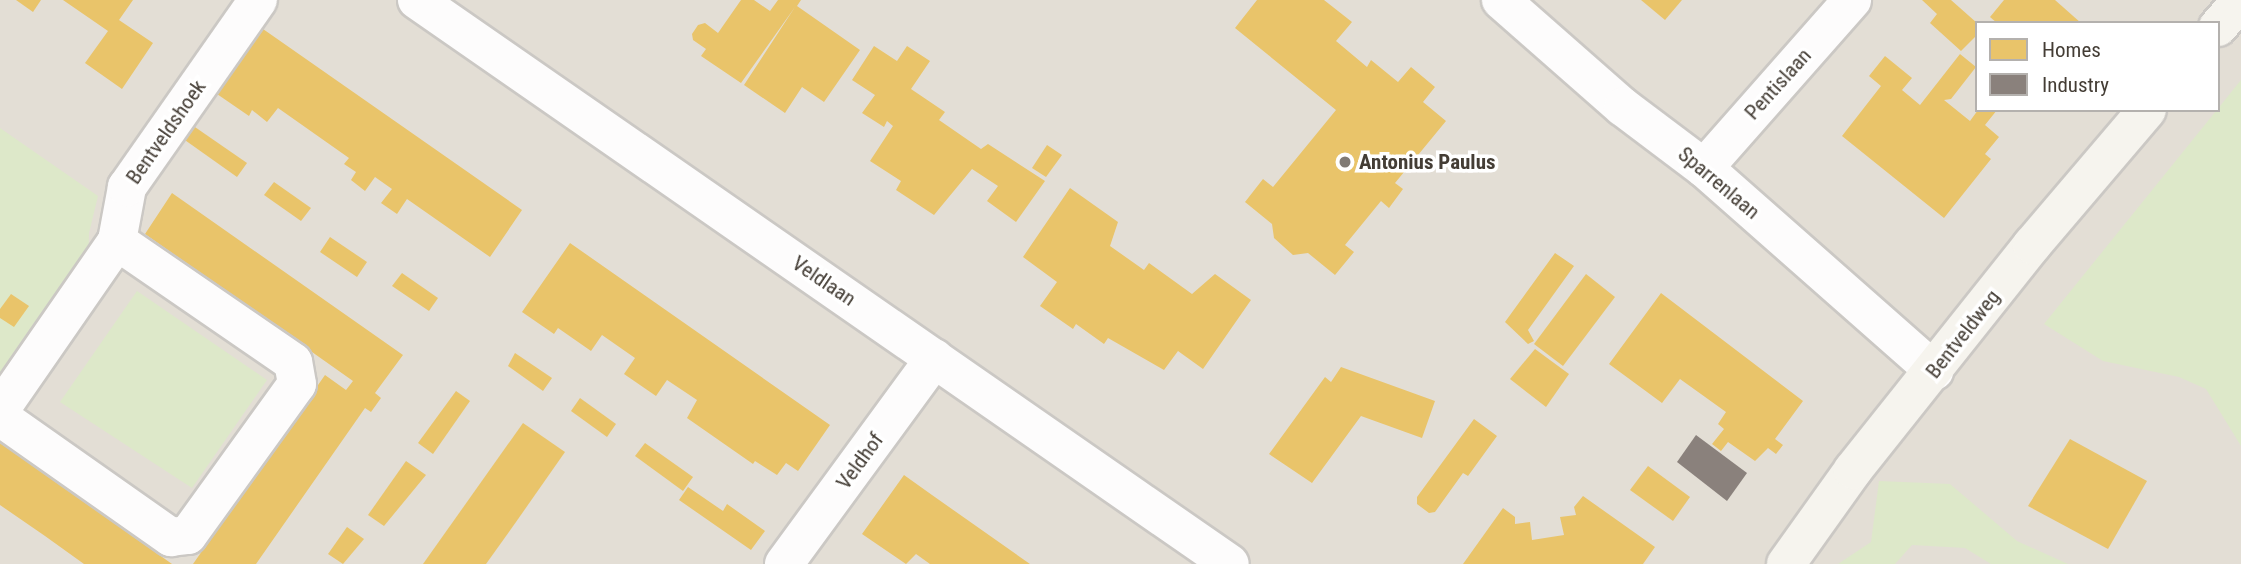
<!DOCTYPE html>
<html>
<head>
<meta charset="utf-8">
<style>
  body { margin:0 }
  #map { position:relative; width:2241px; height:564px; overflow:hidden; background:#efece8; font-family:"Roboto Condensed",sans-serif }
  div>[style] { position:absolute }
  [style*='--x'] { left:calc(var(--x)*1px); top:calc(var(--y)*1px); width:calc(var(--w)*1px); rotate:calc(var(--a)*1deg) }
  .residential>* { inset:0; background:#e3ded5 }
  .green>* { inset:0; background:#dde8c9 }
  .homes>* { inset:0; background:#e9c46a }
  .industry>* { inset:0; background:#8a817c }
  .roads { filter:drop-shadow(2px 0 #cbc8c4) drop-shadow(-2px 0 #cbc8c4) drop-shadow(0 2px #cbc8c4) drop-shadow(0 -2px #cbc8c4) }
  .street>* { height:38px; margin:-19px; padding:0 19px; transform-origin:19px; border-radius:19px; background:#fdfcfc }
  .secondary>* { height:38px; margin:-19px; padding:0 19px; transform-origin:19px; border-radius:19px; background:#f6f4ee }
  .dots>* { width:19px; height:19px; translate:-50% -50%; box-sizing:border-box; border:4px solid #fff; border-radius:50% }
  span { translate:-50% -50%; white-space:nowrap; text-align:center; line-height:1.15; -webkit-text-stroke:7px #fff; paint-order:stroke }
  .street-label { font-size:21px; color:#443d35 }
  .poi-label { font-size:21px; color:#443d35; font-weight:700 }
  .left { translate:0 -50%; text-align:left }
  .legend { position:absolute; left:1975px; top:21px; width:245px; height:91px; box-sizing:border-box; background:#fff; border:2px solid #b4b1ae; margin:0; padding:9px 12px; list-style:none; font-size:21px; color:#443d35 }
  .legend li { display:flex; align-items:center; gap:14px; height:35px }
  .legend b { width:35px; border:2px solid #b4b1ae }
</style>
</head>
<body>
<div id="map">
  <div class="residential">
    <i style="clip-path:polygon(evenodd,0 0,2241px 0,2241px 564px,0 564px,0 0,1977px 23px,2218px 23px,2218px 110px,1977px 110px,1977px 23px)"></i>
  </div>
  <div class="green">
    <i style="clip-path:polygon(2241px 80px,2241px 446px,2206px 389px,2179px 377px,2103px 361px,2044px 324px)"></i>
    <i style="clip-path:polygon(0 128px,98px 196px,89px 233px,88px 271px,0 398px)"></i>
    <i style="clip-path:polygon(137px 291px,267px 380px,192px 488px,60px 402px)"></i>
    <i style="clip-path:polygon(1879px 481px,1950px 484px,2017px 541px,2068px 564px,1991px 564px,1965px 548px,1912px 545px,1895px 564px,1838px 564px,1871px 542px)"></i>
  </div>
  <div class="homes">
    <i style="clip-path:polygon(16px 0,41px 0,33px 12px)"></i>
    <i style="clip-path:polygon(63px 0,133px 0,119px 20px,153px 43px,122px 89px,85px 63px,108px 31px)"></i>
    <i style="clip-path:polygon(741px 0,754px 0,770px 11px,778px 0,801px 0,797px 6px,860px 50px,824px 102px,802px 87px,785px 113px,744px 85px,795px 7px,741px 83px,701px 56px,706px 49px,693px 40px,692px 34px,698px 25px,705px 23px,718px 33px)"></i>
    <i style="clip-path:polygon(1257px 0,1324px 0,1352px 22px,1336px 41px,1367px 67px,1371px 60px,1398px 82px,1411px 67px,1435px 87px,1423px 102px,1446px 121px,1395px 183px,1403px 189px,1389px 208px,1381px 201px,1345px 245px,1354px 252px,1335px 275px,1308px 253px,1293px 255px,1274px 238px,1272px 224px,1245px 202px,1263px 179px,1273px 187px,1336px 110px,1235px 28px)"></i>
    <i style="clip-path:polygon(1641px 0,1682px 0,1665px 20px)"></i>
    <i style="clip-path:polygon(1922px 0,1951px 0,1977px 23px,1977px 35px,1961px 51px,1930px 23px,1937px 14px)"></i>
    <i style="clip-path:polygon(2004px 0,2055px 0,2081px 23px,1997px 23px,1990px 17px)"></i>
    <i style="clip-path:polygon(263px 29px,522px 210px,490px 257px,407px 199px,397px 214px,381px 203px,392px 189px,375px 177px,365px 191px,351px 180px,356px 172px,344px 164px,349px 158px,278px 108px,267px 122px,252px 110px,249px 116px,217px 94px)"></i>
    <i style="clip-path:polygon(874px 46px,897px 61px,907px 46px,930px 61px,911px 89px,945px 112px,939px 120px,981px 149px,988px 144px,1045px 181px,1016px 222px,987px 201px,998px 186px,972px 169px,934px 215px,896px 190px,901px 181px,870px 161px,893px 126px,887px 121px,884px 127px,862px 113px,875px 95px,852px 80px)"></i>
    <i style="clip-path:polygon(1960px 54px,1976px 67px,1951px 99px,1944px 100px,1970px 121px,1978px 110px,1997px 110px,1985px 125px,1999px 137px,1985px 154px,1991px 159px,1944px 218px,1842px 136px,1881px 86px,1869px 76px,1885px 56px,1912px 78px,1902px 90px,1920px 105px)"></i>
    <i style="clip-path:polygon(192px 125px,247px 163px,237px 177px,182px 138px)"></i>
    <i style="clip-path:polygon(1047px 145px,1062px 155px,1046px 177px,1032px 168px)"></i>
    <i style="clip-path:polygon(274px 182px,311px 208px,301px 221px,264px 195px)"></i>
    <i style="clip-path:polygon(1070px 188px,1118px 222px,1110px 246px,1144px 270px,1149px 263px,1192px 294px,1215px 274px,1251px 300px,1203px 369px,1178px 351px,1164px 370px,1108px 338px,1104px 344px,1076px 324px,1073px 329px,1040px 306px,1057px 282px,1023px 257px)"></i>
    <i style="clip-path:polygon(172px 193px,403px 355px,375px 393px,381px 398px,371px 412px,365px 408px,256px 564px,193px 564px,325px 375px,346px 390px,353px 381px,145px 234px)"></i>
    <i style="clip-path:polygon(330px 237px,367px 262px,357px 277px,320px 252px)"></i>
    <i style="clip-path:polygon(570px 243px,830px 425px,798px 471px,786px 463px,777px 475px,755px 461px,753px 464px,687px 418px,697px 400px,667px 380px,656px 396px,624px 374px,635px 358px,602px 335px,591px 351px,558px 328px,554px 334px,522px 312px)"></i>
    <i style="clip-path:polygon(1555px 253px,1574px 266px,1528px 330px,1534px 341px,1528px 344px,1505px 322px)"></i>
    <i style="clip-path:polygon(402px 273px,438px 298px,429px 311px,392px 286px)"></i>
    <i style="clip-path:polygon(1586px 274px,1615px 297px,1563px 366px,1534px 344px)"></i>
    <i style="clip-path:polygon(1661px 293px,1803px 401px,1775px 439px,1783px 445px,1776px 454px,1768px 448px,1755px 461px,1728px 442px,1721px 451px,1712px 444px,1724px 429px,1718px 424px,1726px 412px,1680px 379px,1662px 403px,1609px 364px)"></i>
    <i style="clip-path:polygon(11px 294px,29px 306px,14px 327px,0 318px,0 309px)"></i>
    <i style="clip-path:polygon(1535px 349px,1569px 374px,1546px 407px,1510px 379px)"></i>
    <i style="clip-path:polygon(515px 353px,552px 378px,543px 391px,508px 366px)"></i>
    <i style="clip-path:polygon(1341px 367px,1435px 401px,1422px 438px,1361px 416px,1312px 483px,1269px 454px,1325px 377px,1331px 382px)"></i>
    <i style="clip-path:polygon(456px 391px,470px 401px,433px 454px,418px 443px)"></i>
    <i style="clip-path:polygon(580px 398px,616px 424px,607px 437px,571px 411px)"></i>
    <i style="clip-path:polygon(1474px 419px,1497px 436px,1468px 476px,1463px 473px,1435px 512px,1429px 513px,1417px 504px,1417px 497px)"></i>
    <i style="clip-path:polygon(523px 423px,565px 452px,516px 522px,486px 564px,423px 564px)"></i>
    <i style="clip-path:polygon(2070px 439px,2147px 481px,2108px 549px,2028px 506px)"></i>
    <i style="clip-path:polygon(0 443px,37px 468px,172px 564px,84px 564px,45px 536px,0 505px)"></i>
    <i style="clip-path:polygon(645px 443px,693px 477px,683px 491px,635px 456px)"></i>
    <i style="clip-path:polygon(406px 461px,426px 475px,384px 526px,368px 515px)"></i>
    <i style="clip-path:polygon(1648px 466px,1690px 497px,1673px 521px,1630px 490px)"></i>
    <i style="clip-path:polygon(904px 475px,932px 495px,1030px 564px,930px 564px,916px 554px,906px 564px,862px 534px)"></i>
    <i style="clip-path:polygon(688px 487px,723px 511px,727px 504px,765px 531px,751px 550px,679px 500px)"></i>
    <i style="clip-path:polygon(1583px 496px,1655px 547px,1643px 564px,1463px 564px,1503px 508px,1515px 517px,1515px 524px,1530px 522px,1532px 540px,1564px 535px,1560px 517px,1576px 515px,1574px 507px)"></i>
    <i style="clip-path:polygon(347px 527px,364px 539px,343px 564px,328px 554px)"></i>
  </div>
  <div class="industry">
    <i style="clip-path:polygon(1696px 435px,1747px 473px,1727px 501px,1677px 462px)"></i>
  </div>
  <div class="roads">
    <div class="street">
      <i style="--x:417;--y:0;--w:989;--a:34.75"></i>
      <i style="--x:1501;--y:0;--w:162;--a:41.3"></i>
      <i style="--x:1623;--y:107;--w:101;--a:37"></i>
      <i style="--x:1704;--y:168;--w:307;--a:41.4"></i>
      <i style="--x:1704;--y:168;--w:224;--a:-48.6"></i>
      <i style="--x:0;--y:410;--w:206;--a:-55.3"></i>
      <i style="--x:117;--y:241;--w:55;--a:-79.5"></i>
      <i style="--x:127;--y:187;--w:228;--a:-55"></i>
      <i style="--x:0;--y:417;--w:209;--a:35.1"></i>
      <i style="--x:171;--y:537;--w:17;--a:-7"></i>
      <i style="--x:188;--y:535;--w:186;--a:-54.2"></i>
      <i style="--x:297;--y:384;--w:22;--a:-100"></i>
      <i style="--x:293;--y:362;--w:214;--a:-145.5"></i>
      <i style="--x:784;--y:564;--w:255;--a:-53.8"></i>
    </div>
    <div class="secondary">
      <i style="--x:2218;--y:27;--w:35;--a:-49"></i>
      <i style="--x:1786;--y:564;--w:115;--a:-54.5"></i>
      <i style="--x:1853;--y:470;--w:288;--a:-51.5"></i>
      <i style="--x:2032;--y:245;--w:177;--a:-49.6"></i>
    </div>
  </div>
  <div class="dots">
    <i style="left:1345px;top:162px;background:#807a74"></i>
  </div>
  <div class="street-label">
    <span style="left:1778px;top:84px;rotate:-48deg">Pentislaan</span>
    <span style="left:166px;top:132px;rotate:-55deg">Bentveldshoek</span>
    <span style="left:1719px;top:183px;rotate:40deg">Sparrenlaan</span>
    <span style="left:824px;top:281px;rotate:34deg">Veldlaan</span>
    <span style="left:1963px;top:334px;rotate:-52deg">Bentveldweg</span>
    <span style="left:860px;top:461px;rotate:-54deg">Veldhof</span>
  </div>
  <div class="poi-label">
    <span class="left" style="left:1359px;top:162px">Antonius Paulus</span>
  </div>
  <ul class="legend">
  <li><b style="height:19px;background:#e9c46a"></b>Homes</li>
  <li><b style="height:19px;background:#8a817c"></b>Industry</li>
  </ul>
</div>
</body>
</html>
